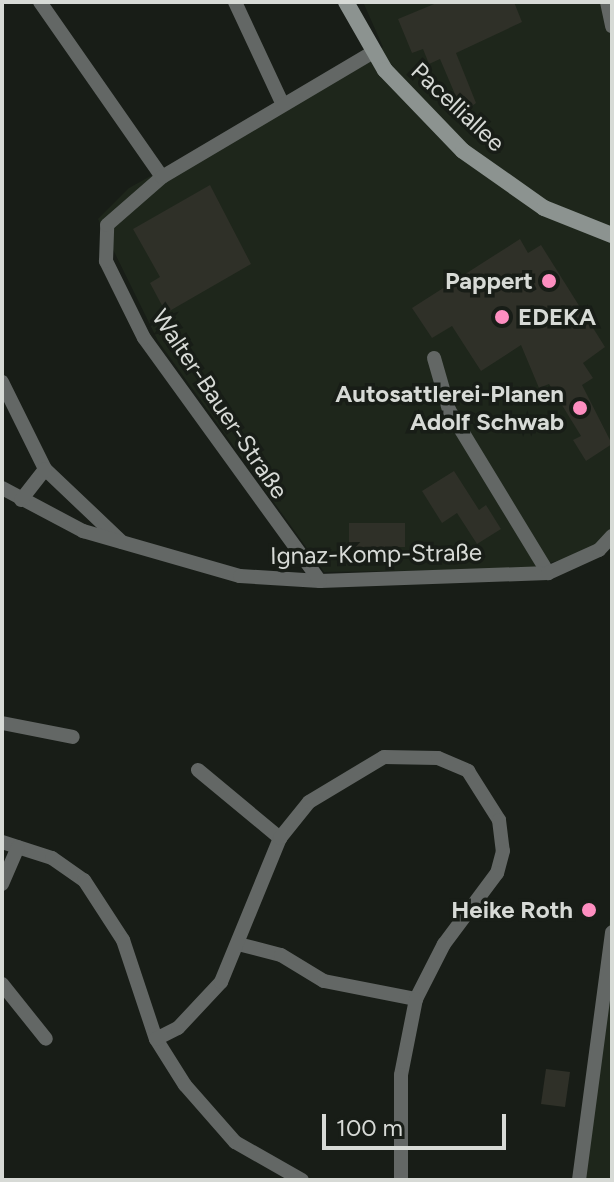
<!DOCTYPE html>
<html>
<head>
<meta charset="utf-8">
<style>
  body { margin:0 }
  #map { position:relative; width:614px; height:1182px; overflow:hidden; background:#181d17; font-family:Figtree,sans-serif }
  div>[style] { position:absolute }
  [style*='--x'] { left:calc(var(--x)*1px); top:calc(var(--y)*1px); width:calc(var(--w)*1px); rotate:calc(var(--a)*1deg) }
  .built>* { inset:0; background:#1e261b }
  .building>* { inset:0; background:#2f3028 }
  .street>* { height:14px; margin:-7px; padding:0 7px; transform-origin:7px; border-radius:7px; background:#636765 }
  .secondary>* { height:16px; margin:-8px; padding:0 8px; transform-origin:8px; border-radius:8px; background:#8c9390 }
  .dots>* { width:22px; height:22px; translate:-50% -50%; box-sizing:border-box; border:4px solid #181d17; border-radius:50% }
  span { translate:-50% -50%; white-space:nowrap; text-align:center; line-height:1.15; -webkit-text-stroke:7px #181d17; paint-order:stroke }
  .street-label { font-size:24px; color:#d7dad6 }
  .poi-label { font-size:24px; color:#d7dad6; font-weight:700 }
  .right { translate:-100% -50%; text-align:right }
  .left { translate:0 -50%; text-align:left }
  .frame { position:absolute; inset:0; border:4px solid #d7dad6; pointer-events:none }
  .scale { position:absolute; left:322px; top:1114px; width:184px; height:36px; box-sizing:border-box; border:4px solid #d7dad6; border-top:0; padding-left:10px; font-size:24px; line-height:28px; white-space:nowrap; color:#d7dad6; -webkit-text-stroke:6px #181d17; paint-order:stroke }
</style>
</head>
<body>
<div id="map">
  <div class="built">
    <i style="clip-path:polygon(363px 2px,612px 2px,612px 546px,527px 569px,324px 572px,158px 341px,98px 219px,129px 188px,383px 47px)"></i>
    <i style="clip-path:polygon(612px 903px,612px 1180px,575px 1180px,577px 1164px)"></i>
  </div>
  <div class="building">
    <i style="clip-path:polygon(439px 2px,514px 2px,522px 22px,456px 53px,476px 103px,463px 113px,440px 59px,429px 64px,423px 49px,412px 53px,398px 19px)"></i>
    <i style="clip-path:polygon(210px 185px,251px 264px,166px 313px,150px 283px,160px 277px,133px 229px)"></i>
    <i style="clip-path:polygon(520px 239px,528px 253px,541px 245px,605px 347px,583px 363px,593px 378px,582px 385px,612px 444px,586px 461px,573px 440px,581px 436px,549px 384px,539px 388px,521px 345px,481px 371px,452px 326px,432px 338px,412px 308px)"></i>
    <i style="clip-path:polygon(454px 471px,479px 510px,486px 505px,501px 529px,477px 544px,457px 513px,442px 523px,422px 491px)"></i>
    <i style="clip-path:polygon(349px 523px,405px 523px,405px 547px,349px 547px)"></i>
    <i style="clip-path:polygon(546px 1069px,570px 1072px,565px 1107px,541px 1104px)"></i>
  </div>
  <div class="street">
    <i style="--x:40;--y:2;--w:213;--a:55.1"></i>
    <i style="--x:235;--y:2;--w:111;--a:65"></i>
    <i style="--x:607;--y:2;--w:25;--a:78"></i>
    <i style="--x:434;--y:358;--w:54;--a:73.9"></i>
    <i style="--x:449;--y:410;--w:191;--a:58.7"></i>
    <i style="--x:2;--y:382;--w:97;--a:63.7"></i>
    <i style="--x:45;--y:469;--w:106;--a:43.5"></i>
    <i style="--x:2;--y:488;--w:92;--a:28"></i>
    <i style="--x:83;--y:531;--w:163;--a:16"></i>
    <i style="--x:240;--y:576;--w:80;--a:3.6"></i>
    <i style="--x:320;--y:581;--w:228;--a:-2"></i>
    <i style="--x:548;--y:573;--w:56;--a:-24.3"></i>
    <i style="--x:599;--y:550;--w:19;--a:-47"></i>
    <i style="--x:21;--y:500;--w:39;--a:-52"></i>
    <i style="--x:320;--y:581;--w:300;--a:-125.9"></i>
    <i style="--x:144;--y:338;--w:86;--a:-116.3"></i>
    <i style="--x:106;--y:261;--w:36;--a:-88"></i>
    <i style="--x:107;--y:225;--w:73;--a:-41.1"></i>
    <i style="--x:162;--y:177;--w:245;--a:-30.6"></i>
    <i style="--x:2;--y:723;--w:72;--a:11.2"></i>
    <i style="--x:198;--y:770;--w:107;--a:39.7"></i>
    <i style="--x:2;--y:842;--w:52;--a:17.7"></i>
    <i style="--x:52;--y:858;--w:39;--a:35"></i>
    <i style="--x:84;--y:880;--w:72;--a:57"></i>
    <i style="--x:123;--y:940;--w:104;--a:71.6"></i>
    <i style="--x:156;--y:1039;--w:54;--a:57.8"></i>
    <i style="--x:185;--y:1085;--w:76;--a:48.7"></i>
    <i style="--x:235;--y:1142;--w:77;--a:29.6"></i>
    <i style="--x:2;--y:884;--w:40;--a:-66.6"></i>
    <i style="--x:242;--y:945;--w:40;--a:14.4"></i>
    <i style="--x:281;--y:955;--w:50;--a:31.2"></i>
    <i style="--x:324;--y:981;--w:94;--a:11.1"></i>
    <i style="--x:2;--y:984;--w:70;--a:51.3"></i>
    <i style="--x:156;--y:1039;--w:25;--a:-27"></i>
    <i style="--x:178;--y:1028;--w:63;--a:-46.9"></i>
    <i style="--x:221;--y:982;--w:156;--a:-67.7"></i>
    <i style="--x:280;--y:838;--w:46;--a:-51.1"></i>
    <i style="--x:309;--y:802;--w:87;--a:-31"></i>
    <i style="--x:384;--y:757;--w:54;--a:1.1"></i>
    <i style="--x:438;--y:758;--w:33;--a:23"></i>
    <i style="--x:468;--y:771;--w:58;--a:57.7"></i>
    <i style="--x:499;--y:820;--w:31;--a:83"></i>
    <i style="--x:503;--y:851;--w:23;--a:105"></i>
    <i style="--x:497;--y:873;--w:89;--a:126.7"></i>
    <i style="--x:444;--y:944;--w:62;--a:117"></i>
    <i style="--x:416;--y:999;--w:77;--a:101.2"></i>
    <i style="--x:401;--y:1075;--w:105;--a:90"></i>
    <i style="--x:579;--y:1180;--w:250;--a:-82.4"></i>
  </div>
  <div class="secondary">
    <i style="--x:346;--y:2;--w:78;--a:60.2"></i>
    <i style="--x:385;--y:70;--w:112;--a:46.1"></i>
    <i style="--x:463;--y:151;--w:99;--a:35.1"></i>
    <i style="--x:544;--y:208;--w:73;--a:21.7"></i>
  </div>
  <div class="dots">
    <i style="left:549px;top:281px;background:#fd8ec0"></i>
    <i style="left:502px;top:317px;background:#fd8ec0"></i>
    <i style="left:580px;top:408px;background:#fd8ec0"></i>
    <i style="left:589px;top:910px;background:#fd8ec0"></i>
  </div>
  <div class="street-label">
    <span style="left:458px;top:107px;rotate:43deg">Pacelliallee</span>
    <span style="left:220px;top:404px;rotate:56deg">Walter-Bauer-Straße</span>
    <span style="left:376px;top:554px;rotate:-1deg">Ignaz-Komp-Straße</span>
  </div>
  <div class="poi-label">
    <span class="right" style="left:533px;top:281px">Pappert</span>
    <span class="left" style="left:518px;top:317px">EDEKA</span>
    <span class="right" style="left:564px;top:408px">Autosattlerei-Planen<br>Adolf Schwab</span>
    <span class="right" style="left:573px;top:910px">Heike Roth</span>
  </div>
  <div class="frame"></div>
  <div class="scale">100 m</div>
</div>
</body>
</html>
